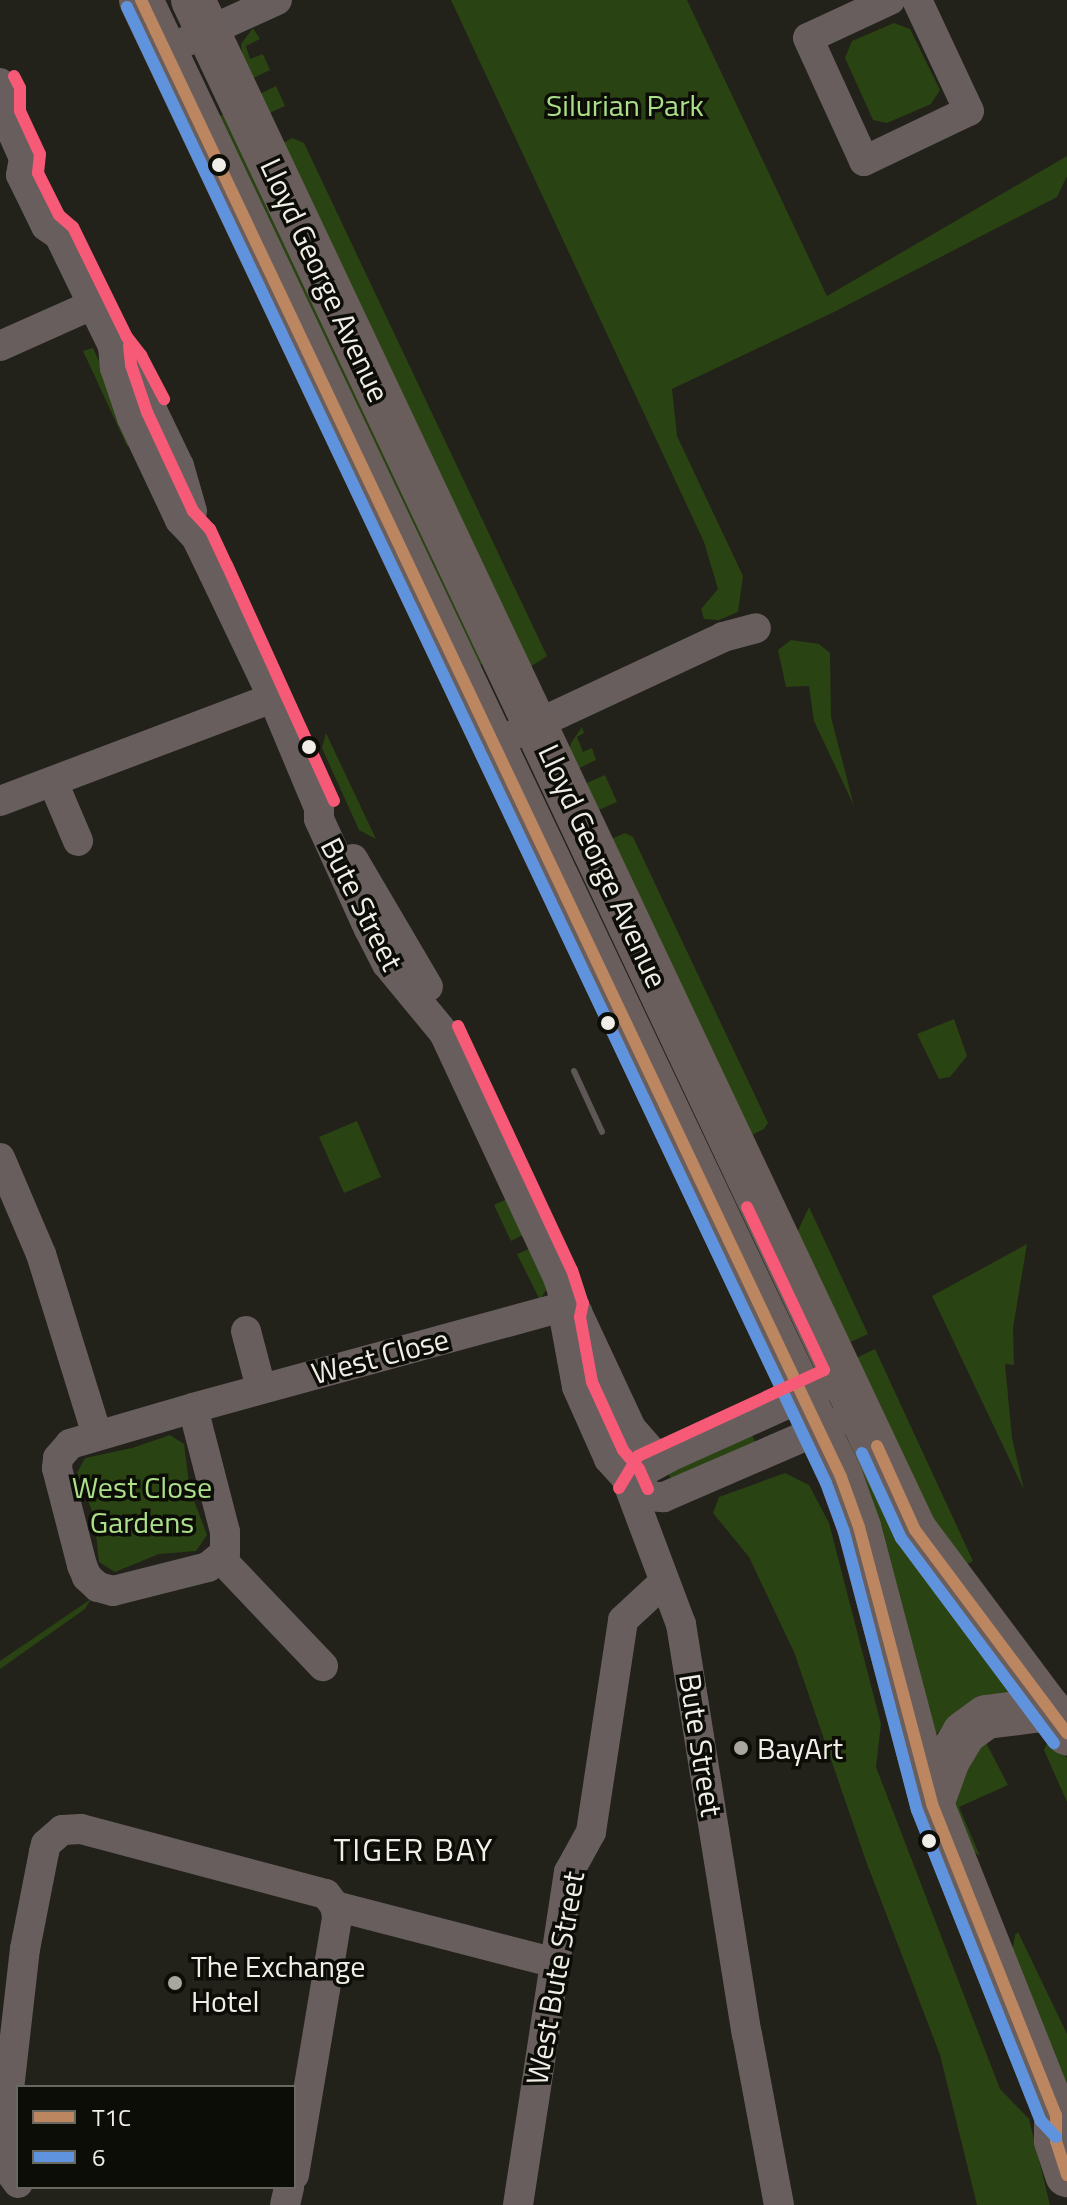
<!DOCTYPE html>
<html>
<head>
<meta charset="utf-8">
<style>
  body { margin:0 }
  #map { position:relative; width:1067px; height:2205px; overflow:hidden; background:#22211a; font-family:"Titillium Web",sans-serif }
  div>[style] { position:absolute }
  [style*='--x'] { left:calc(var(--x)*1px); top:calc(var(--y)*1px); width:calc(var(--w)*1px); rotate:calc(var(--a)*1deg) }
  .green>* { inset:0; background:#2a4313 }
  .minor>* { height:30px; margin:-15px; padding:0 15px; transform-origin:15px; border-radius:15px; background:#685e5e }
  .primary>* { height:44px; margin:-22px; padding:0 22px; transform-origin:22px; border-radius:22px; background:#695e5c }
  .rail>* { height:6px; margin:-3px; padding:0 3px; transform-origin:3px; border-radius:3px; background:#5d5855 }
  .bus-1>* { height:12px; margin:-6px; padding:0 6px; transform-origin:6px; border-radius:6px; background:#bb8660 }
  .bus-2>* { height:12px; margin:-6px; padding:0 6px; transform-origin:6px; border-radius:6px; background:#6093dd }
  .bus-3>* { height:12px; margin:-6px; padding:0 6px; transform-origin:6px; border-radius:6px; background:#f75a77 }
  .dots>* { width:22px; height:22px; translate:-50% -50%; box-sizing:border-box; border:4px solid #0d0d07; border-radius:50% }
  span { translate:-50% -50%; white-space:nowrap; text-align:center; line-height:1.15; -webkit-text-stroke:7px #0d0d07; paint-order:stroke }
  .park-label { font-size:30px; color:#acdf89 }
  .street-label { font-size:30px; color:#f0eee6 }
  .poi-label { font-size:30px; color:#f0eee6 }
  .left { translate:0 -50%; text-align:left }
  .neighbourhood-label { font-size:32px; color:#f0eee6; letter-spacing:2px }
  .legend { position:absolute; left:16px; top:2085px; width:280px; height:104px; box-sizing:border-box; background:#0d0d07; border:2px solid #686760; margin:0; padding:10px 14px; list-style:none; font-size:24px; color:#f0eee6 }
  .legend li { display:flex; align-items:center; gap:16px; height:40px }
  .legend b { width:40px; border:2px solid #686760 }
</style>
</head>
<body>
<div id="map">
  <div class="green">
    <i style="clip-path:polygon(451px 0,687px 0,827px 296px,1067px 156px,1067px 176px,1057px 197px,834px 312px,672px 389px,677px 436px,743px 576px,738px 612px,719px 620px,704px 619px,701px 609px,718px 589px,704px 542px)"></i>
    <i style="clip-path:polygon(894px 23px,910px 29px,940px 90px,931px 104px,887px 123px,873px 120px,845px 58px,852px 41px)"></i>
    <i style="clip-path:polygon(253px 28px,260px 39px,246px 46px,250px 59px,263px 54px,270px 70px,245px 82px,241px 44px)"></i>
    <i style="clip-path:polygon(276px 86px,285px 106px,263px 116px,254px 97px)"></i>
    <i style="clip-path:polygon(229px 112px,486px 662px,474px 668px,215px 118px)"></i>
    <i style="clip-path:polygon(292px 138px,304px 143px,547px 656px,527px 669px,280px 145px)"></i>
    <i style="clip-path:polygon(93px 348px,136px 442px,127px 446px,83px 351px)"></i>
    <i style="clip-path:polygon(791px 640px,819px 644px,830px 653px,831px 717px,854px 806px,814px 721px,809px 686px,786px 687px,778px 650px)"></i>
    <i style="clip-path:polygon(582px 727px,584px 733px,577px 737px,583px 752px,592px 748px,596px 760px,573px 771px,568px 756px,571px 743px)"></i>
    <i style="clip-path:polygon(326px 733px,376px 839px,359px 830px,322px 748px)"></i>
    <i style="clip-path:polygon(605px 775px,617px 802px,592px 813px,580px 786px)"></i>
    <i style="clip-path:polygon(625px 833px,633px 837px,768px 1123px,764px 1129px,748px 1137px,609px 840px)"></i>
    <i style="clip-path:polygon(954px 1019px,967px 1056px,950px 1077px,939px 1079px,917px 1034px)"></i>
    <i style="clip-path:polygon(357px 1121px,381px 1177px,344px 1193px,319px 1137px)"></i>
    <i style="clip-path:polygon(507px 1199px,525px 1234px,511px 1241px,494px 1205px)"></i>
    <i style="clip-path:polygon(809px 1207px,868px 1334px,844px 1345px,795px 1237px)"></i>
    <i style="clip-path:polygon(1027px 1244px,1013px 1328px,1014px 1365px,1005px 1364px,1012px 1438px,1024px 1490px,932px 1296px)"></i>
    <i style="clip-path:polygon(531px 1248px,545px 1282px,546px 1290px,540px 1300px,517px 1254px)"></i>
    <i style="clip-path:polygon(875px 1349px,973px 1561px,962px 1567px,951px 1553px,850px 1361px)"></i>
    <i style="clip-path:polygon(170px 1435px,184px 1444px,190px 1490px,207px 1535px,196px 1551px,159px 1554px,115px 1572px,99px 1562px,94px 1516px,77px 1473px,85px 1458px,132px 1448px)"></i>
    <i style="clip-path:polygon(752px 1435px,757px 1446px,673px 1484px,668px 1473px)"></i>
    <i style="clip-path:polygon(852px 1440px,1015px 1696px,948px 1720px,929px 1743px,842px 1446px)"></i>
    <i style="clip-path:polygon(785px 1473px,809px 1485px,829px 1523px,881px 1724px,876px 1767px,1000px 2089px,1029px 2119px,1050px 2205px,977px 2205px,940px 2055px,866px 1861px,794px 1652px,749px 1557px,713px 1513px,719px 1497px)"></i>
    <i style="clip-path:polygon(91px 1599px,85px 1609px,0 1669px,0 1661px)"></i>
    <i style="clip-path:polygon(981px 1733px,1008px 1785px,959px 1807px,980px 1856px,968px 1848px,954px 1814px,958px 1755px)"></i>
    <i style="clip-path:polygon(1049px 1737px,1067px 1758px,1067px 1802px,1044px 1750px)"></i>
    <i style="clip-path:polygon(1018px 1932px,1067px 2034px,1067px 2092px,1011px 1959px,1015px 1935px)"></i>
  </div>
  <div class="minor">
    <i style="--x:890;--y:0;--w:90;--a:155.1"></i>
    <i style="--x:808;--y:38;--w:135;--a:65.5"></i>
    <i style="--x:864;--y:161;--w:116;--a:-25.5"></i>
    <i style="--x:969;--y:111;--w:123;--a:-115.1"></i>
    <i style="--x:165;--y:51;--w:123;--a:-24.5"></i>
    <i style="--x:0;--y:83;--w:9;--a:63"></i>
    <i style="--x:4;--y:91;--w:23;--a:90"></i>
    <i style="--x:4;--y:114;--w:48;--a:65.6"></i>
    <i style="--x:24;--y:158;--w:17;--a:100"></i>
    <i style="--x:21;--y:175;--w:57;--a:63.9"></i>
    <i style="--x:46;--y:226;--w:16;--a:35"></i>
    <i style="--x:59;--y:235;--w:123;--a:64.1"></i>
    <i style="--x:113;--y:346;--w:23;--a:50"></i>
    <i style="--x:128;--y:364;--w:54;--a:62.5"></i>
    <i style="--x:153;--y:412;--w:60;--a:64.3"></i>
    <i style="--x:179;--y:466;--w:47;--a:73.9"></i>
    <i style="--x:0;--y:346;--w:101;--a:-24"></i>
    <i style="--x:113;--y:346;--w:22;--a:85"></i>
    <i style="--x:115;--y:368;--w:53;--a:71.2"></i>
    <i style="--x:132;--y:418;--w:113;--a:64.8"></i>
    <i style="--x:180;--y:520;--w:23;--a:47"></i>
    <i style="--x:196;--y:537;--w:39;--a:64"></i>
    <i style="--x:213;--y:572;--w:140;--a:64.5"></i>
    <i style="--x:273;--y:698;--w:119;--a:67.3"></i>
    <i style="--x:319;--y:808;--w:11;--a:90"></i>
    <i style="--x:319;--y:819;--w:121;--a:65.6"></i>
    <i style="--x:369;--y:929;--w:39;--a:63"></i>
    <i style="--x:387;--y:964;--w:89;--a:50.4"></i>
    <i style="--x:444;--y:1033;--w:269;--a:65"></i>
    <i style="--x:558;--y:1277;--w:30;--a:73"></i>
    <i style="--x:567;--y:1306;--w:10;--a:107"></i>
    <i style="--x:564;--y:1316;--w:72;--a:79.6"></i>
    <i style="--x:577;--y:1387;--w:79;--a:66"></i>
    <i style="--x:609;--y:1459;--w:25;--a:48"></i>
    <i style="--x:626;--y:1478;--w:156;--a:69.4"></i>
    <i style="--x:681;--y:1624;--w:415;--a:80.9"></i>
    <i style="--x:747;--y:2034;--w:174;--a:79.4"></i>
    <i style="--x:494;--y:744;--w:253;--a:-25"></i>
    <i style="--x:723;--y:637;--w:34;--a:-15"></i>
    <i style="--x:53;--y:782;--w:64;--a:67"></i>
    <i style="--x:0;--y:801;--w:292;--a:-20.7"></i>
    <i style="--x:353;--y:859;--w:148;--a:59.6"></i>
    <i style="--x:0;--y:1158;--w:104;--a:66.9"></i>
    <i style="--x:41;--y:1254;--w:189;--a:72.8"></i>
    <i style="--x:567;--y:1306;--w:12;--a:31"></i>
    <i style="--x:577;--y:1312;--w:128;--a:65"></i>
    <i style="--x:631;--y:1428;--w:32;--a:49"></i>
    <i style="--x:652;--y:1452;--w:18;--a:16"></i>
    <i style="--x:246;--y:1331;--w:59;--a:75.3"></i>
    <i style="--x:193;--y:1408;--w:128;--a:75.5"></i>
    <i style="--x:225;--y:1532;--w:21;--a:90"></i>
    <i style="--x:225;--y:1553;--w:22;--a:141"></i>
    <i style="--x:208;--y:1567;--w:98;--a:165.8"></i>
    <i style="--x:113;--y:1591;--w:16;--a:-165"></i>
    <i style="--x:98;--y:1587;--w:15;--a:-138"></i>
    <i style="--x:87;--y:1577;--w:13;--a:-113"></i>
    <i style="--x:82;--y:1565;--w:100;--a:-104.5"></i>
    <i style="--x:57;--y:1468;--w:10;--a:-84"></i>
    <i style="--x:58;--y:1458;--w:18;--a:-49"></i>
    <i style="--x:70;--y:1444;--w:128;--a:-16.3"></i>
    <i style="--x:193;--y:1408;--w:388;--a:-15.3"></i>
    <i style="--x:633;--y:1495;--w:28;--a:-63"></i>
    <i style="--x:646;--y:1470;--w:26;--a:-29"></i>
    <i style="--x:669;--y:1457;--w:163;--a:-24.2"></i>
    <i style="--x:633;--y:1495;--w:31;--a:4"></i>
    <i style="--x:664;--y:1497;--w:186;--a:-23.4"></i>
    <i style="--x:221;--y:1559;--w:148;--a:46.4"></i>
    <i style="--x:294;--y:2175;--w:262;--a:-80.5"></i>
    <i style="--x:337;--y:1917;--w:11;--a:-100"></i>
    <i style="--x:18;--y:2183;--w:14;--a:-126"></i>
    <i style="--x:10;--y:2172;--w:17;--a:-97"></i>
    <i style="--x:8;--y:2155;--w:66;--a:-89.1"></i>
    <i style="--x:9;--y:2089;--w:141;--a:-83.5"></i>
    <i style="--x:25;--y:1949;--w:99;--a:-78.9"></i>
    <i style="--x:44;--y:1852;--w:8;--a:-76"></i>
    <i style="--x:46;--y:1844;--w:21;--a:-41"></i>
    <i style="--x:62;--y:1830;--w:19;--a:-3"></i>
    <i style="--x:81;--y:1829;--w:253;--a:14.9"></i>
    <i style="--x:326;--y:1894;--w:15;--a:53"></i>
    <i style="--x:335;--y:1906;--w:227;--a:14.5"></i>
    <i style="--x:285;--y:2205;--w:18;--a:-77"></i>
    <i style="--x:518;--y:2205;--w:337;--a:-81.3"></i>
    <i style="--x:569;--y:1872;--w:46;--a:-61.2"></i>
    <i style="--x:591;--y:1832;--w:214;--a:-81.4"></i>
    <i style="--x:623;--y:1620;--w:54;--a:-42.8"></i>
  </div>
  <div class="primary">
    <i style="--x:141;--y:0;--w:1634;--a:64.64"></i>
    <i style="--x:841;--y:1477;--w:53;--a:70.2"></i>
    <i style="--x:859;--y:1527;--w:286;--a:75.2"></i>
    <i style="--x:932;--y:1804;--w:335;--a:68.3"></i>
    <i style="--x:1056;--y:2115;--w:15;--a:42"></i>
    <i style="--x:193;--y:0;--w:1692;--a:64.74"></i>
    <i style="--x:915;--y:1530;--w:254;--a:53.2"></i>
    <i style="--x:932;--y:1804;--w:47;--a:-70"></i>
    <i style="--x:948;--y:1760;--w:31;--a:-59"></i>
    <i style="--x:964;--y:1733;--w:27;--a:-36"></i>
    <i style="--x:986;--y:1717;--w:64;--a:-7.2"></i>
    <i style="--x:1056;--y:2115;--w:26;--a:90"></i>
    <i style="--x:1056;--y:2141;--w:36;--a:72"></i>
  </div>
  <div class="rail">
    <i style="--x:574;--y:1071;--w:67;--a:65.3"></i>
  </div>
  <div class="bus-1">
    <i style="--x:141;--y:0;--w:1634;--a:64.64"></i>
    <i style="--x:841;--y:1477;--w:53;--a:70.2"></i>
    <i style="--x:859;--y:1527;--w:286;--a:75.2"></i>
    <i style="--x:932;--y:1804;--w:335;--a:68.3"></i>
    <i style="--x:1056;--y:2115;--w:26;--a:90"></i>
    <i style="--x:1056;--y:2141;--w:36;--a:72"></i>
    <i style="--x:877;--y:1446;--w:92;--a:65.7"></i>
    <i style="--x:915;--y:1530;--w:254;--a:53.2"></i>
  </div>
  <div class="bus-2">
    <i style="--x:127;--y:7;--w:1633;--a:64.66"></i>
    <i style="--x:826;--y:1483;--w:52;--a:69.8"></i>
    <i style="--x:844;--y:1532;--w:287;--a:75.3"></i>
    <i style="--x:917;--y:1810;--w:335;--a:68.3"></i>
    <i style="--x:1041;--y:2121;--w:22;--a:47"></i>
    <i style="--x:862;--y:1453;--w:94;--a:65.4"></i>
    <i style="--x:901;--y:1538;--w:256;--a:53.3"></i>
  </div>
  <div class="bus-3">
    <i style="--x:14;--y:76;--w:13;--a:63"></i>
    <i style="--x:20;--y:88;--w:23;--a:90"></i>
    <i style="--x:20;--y:111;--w:47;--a:65.1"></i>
    <i style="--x:40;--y:154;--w:19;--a:96"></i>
    <i style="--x:38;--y:173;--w:47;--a:63.4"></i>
    <i style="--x:59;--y:215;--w:18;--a:41"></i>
    <i style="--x:73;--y:227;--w:123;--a:63.9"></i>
    <i style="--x:127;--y:337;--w:23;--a:52"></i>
    <i style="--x:141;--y:355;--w:50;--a:62.4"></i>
    <i style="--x:129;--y:345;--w:20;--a:84"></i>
    <i style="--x:131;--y:365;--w:50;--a:71.2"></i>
    <i style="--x:147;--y:412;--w:109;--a:65.1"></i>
    <i style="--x:193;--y:511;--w:25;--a:47"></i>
    <i style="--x:210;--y:529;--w:40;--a:65"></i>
    <i style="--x:227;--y:565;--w:259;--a:65.6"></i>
    <i style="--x:458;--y:1026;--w:269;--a:65"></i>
    <i style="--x:572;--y:1270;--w:35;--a:72"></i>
    <i style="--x:583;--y:1303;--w:14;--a:102"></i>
    <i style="--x:580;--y:1317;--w:66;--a:79.5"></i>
    <i style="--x:592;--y:1382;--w:75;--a:65.5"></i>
    <i style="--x:623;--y:1450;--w:25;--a:50"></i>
    <i style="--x:639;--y:1469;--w:22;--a:66"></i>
    <i style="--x:619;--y:1488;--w:37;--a:-59"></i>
    <i style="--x:638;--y:1456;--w:205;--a:-24.8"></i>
    <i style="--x:824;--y:1370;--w:180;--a:-115.3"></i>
  </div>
  <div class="dots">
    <i style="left:219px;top:165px;background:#f0eee6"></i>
    <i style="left:309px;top:747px;background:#f0eee6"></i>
    <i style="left:608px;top:1023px;background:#f0eee6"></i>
    <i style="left:741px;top:1748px;background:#a8a69f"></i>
    <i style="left:929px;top:1841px;background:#f0eee6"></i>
    <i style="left:175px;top:1983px;background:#a8a69f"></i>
  </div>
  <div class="park-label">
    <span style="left:625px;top:105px">Silurian Park</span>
    <span style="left:142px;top:1504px">West Close<br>Gardens</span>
  </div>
  <div class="street-label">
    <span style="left:325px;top:280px;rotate:65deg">Lloyd George Avenue</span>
    <span style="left:603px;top:866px;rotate:65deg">Lloyd George Avenue</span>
    <span style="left:362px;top:904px;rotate:63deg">Bute Street</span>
    <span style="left:380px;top:1356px;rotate:-15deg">West Close</span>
    <span style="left:701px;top:1745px;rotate:81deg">Bute Street</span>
    <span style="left:555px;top:1978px;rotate:-80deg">West Bute Street</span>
  </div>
  <div class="poi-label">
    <span class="left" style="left:757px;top:1748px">BayArt</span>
    <span class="left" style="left:191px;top:1983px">The Exchange<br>Hotel</span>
  </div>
  <div class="neighbourhood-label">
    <span style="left:414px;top:1849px">TIGER BAY</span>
  </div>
  <ul class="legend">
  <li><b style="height:10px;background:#bb8660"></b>T1C</li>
  <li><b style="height:10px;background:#6093dd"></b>6</li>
  </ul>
</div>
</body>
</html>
